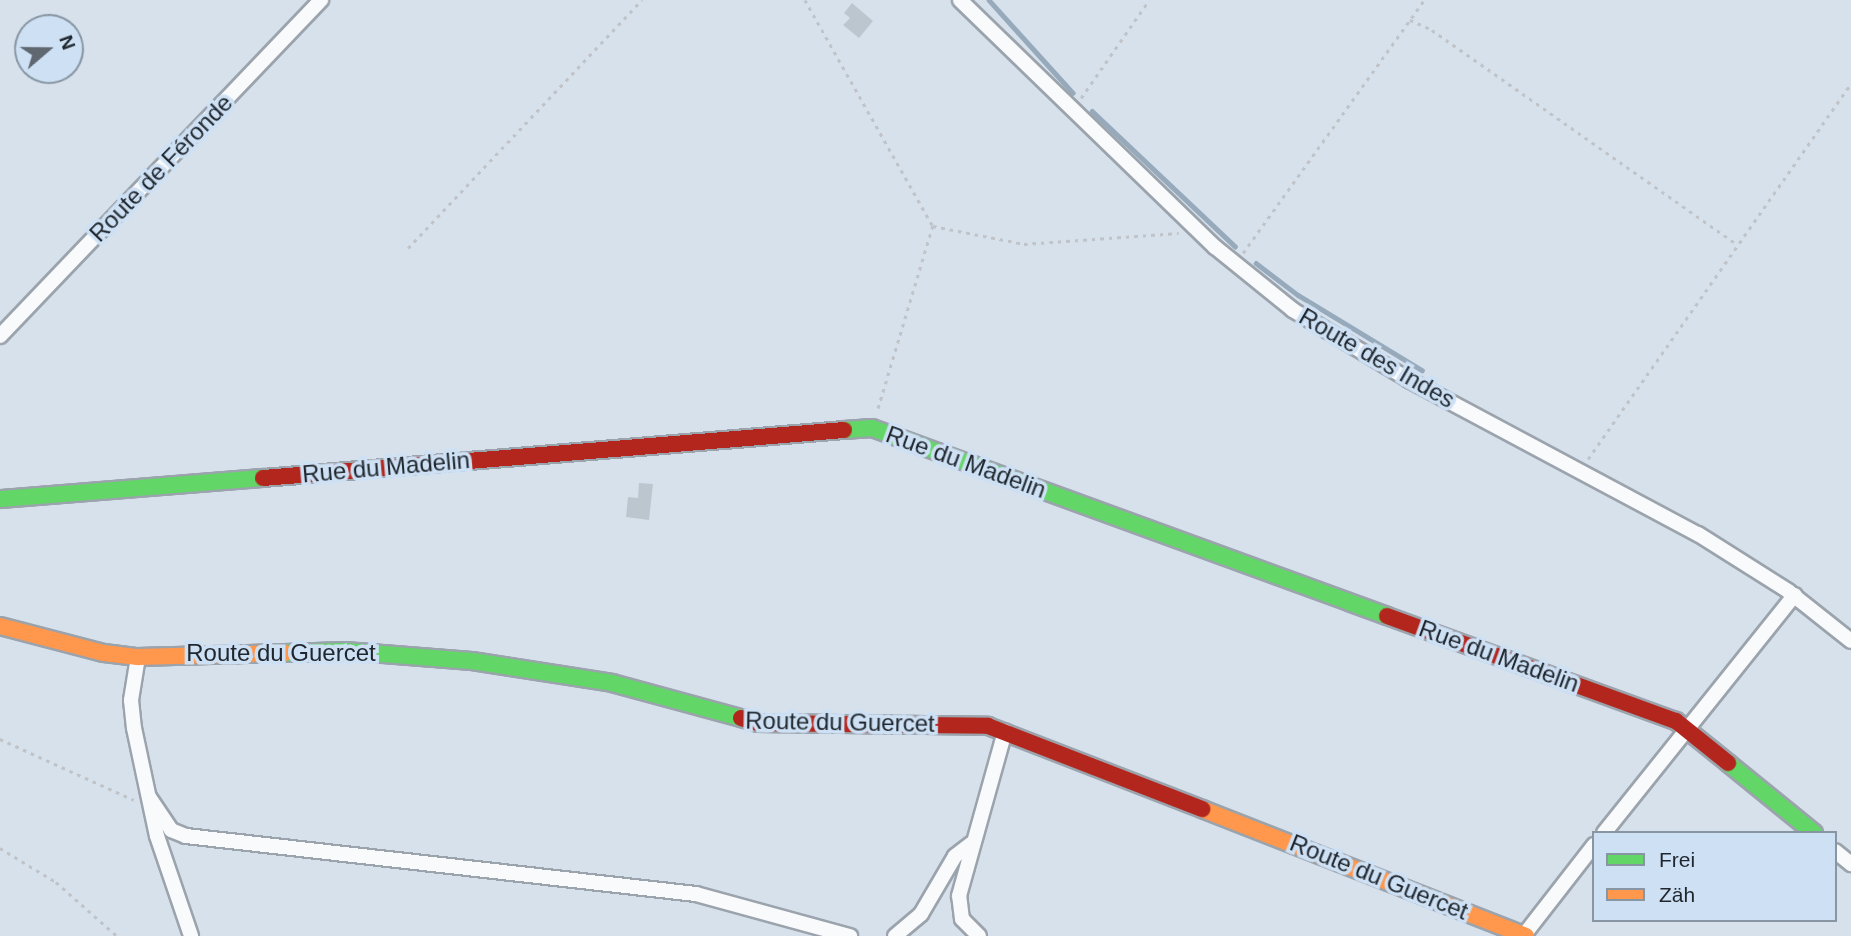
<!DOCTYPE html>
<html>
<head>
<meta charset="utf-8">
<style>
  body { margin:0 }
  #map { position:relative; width:1851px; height:936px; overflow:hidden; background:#d6e1ec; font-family:Helvetica,sans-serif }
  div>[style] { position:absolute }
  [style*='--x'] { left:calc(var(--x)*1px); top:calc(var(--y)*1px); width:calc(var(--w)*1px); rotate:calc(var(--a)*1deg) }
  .stream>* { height:4.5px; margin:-2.25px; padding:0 2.25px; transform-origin:2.25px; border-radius:2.25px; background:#97aabc }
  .building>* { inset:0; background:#bcc6cf }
  .path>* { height:2.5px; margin-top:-1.25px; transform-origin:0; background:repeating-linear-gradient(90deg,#c0c3c8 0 3.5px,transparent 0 8.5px) }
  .roads { filter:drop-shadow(2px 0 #9ba3ac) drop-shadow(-2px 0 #9ba3ac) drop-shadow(0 2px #9ba3ac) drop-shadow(0 -2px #9ba3ac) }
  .street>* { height:14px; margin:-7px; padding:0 7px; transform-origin:7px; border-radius:7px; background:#f9fafc }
  .fast>* { height:16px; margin:-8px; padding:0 8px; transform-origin:8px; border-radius:8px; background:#63d668 }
  .slow>* { height:16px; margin:-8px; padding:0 8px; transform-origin:8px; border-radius:8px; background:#ff974d }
  .jam>* { height:16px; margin:-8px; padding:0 8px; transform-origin:8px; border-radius:8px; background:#b3261e }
  span { translate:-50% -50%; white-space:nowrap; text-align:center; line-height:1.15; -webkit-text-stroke:7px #cee0f4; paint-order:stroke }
  .street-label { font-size:24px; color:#1f262d }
  .legend { position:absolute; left:1592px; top:831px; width:245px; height:91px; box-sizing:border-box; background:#cee0f4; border:2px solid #8896a4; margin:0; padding:9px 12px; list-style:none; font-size:21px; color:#1f262d }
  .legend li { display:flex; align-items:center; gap:14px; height:35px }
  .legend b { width:35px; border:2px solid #8896a4 }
  .north { position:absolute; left:14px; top:14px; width:70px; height:70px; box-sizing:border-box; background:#cee0f4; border:2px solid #8896a4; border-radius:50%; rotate:70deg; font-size:19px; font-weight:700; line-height:28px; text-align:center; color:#1f262d }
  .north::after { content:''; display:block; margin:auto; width:24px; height:32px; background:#5f6770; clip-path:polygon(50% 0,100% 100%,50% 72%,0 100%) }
</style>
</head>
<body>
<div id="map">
  <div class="stream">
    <i style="--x:989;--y:0;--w:125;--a:47.9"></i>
    <i style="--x:1092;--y:111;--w:197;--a:43.4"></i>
    <i style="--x:1256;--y:263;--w:53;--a:37.3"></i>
    <i style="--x:1298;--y:295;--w:145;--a:31.2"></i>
  </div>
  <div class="building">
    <i style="clip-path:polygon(852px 3px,873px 21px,859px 38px,843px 25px,850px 18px,844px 13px)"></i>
    <i style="clip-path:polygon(639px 483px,653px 484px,649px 520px,626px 517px,628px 497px,638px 498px)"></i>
  </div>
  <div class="path">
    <i style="--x:805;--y:0;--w:260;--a:60.5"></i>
    <i style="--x:933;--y:226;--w:195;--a:106.7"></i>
    <i style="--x:1410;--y:20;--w:24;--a:24"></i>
    <i style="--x:1432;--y:30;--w:372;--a:35.1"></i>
    <i style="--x:1081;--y:98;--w:119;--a:-55.2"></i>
    <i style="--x:933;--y:226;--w:93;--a:11.2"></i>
    <i style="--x:1024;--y:244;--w:155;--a:-4.1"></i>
    <i style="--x:408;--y:248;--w:341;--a:-46.7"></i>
    <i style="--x:1243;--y:253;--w:311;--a:-54.4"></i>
    <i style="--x:1588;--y:459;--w:458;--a:-55"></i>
    <i style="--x:0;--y:739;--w:147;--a:24.5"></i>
    <i style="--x:0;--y:848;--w:66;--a:31.3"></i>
    <i style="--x:56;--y:882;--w:81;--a:41.5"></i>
  </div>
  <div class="roads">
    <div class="street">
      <i style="--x:960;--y:0;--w:355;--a:44.1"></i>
      <i style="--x:1215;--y:247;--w:100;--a:38.9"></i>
      <i style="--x:1293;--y:310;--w:135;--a:31.1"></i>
      <i style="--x:1409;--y:380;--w:327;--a:28.1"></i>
      <i style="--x:1698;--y:534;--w:107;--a:32.3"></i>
      <i style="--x:1788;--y:591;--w:80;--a:38.4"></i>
      <i style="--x:0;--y:336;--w:465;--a:-46.3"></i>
      <i style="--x:138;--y:657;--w:44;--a:99.2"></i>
      <i style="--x:131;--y:700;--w:28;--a:84"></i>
      <i style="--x:134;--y:728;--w:110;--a:78"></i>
      <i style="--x:157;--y:836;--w:106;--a:71.2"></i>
      <i style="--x:149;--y:797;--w:40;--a:56"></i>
      <i style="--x:171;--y:830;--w:16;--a:22"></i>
      <i style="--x:186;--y:836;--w:513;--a:6.49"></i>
      <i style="--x:696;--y:894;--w:160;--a:15.3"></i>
      <i style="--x:1604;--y:833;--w:305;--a:-51.3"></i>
      <i style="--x:1835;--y:851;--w:21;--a:39"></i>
      <i style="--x:1524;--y:935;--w:114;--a:-52.1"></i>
      <i style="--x:895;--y:936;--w:34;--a:-40"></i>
      <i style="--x:921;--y:914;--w:67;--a:-59.6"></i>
      <i style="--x:955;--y:856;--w:20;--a:-37"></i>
      <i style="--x:979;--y:936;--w:24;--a:-135"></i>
      <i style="--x:962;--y:919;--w:23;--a:-97"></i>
      <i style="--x:959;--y:896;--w:171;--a:-74.4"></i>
    </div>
    <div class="fast">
      <i style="--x:844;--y:430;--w:28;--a:-4"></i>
      <i style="--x:872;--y:428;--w:548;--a:20.05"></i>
      <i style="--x:0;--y:499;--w:264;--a:-4.6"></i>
      <i style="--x:285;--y:653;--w:60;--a:-1.9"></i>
      <i style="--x:345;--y:651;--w:127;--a:4.5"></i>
      <i style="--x:472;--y:661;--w:142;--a:8.9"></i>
      <i style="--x:612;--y:683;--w:134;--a:15.2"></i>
      <i style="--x:1728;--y:763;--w:111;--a:39.1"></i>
    </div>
    <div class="slow">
      <i style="--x:0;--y:626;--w:107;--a:14.6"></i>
      <i style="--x:104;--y:653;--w:34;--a:7"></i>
      <i style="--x:138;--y:657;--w:147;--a:-1.6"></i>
      <i style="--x:1202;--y:809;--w:348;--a:21.4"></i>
    </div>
    <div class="jam">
      <i style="--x:263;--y:478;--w:583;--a:-4.72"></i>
      <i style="--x:1387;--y:616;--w:307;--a:20"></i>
      <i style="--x:1676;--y:721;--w:67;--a:38.9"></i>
      <i style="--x:741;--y:718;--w:18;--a:16"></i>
      <i style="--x:758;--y:723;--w:230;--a:0.7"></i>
      <i style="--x:988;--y:726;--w:230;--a:21.2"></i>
    </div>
  </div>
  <div class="street-label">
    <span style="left:161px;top:168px;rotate:-46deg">Route de Féronde</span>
    <span style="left:1377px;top:358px;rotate:30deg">Route des Indes</span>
    <span style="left:966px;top:462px;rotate:20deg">Rue du Madelin</span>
    <span style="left:386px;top:467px;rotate:-5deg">Rue du Madelin</span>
    <span style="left:281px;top:653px">Route du Guercet</span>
    <span style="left:1499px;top:656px;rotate:20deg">Rue du Madelin</span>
    <span style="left:840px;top:722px;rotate:1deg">Route du Guercet</span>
    <span style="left:1379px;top:877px;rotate:22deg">Route du Guercet</span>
  </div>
  <ul class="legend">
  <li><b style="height:9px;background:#63d668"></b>Frei</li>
  <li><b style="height:9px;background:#ff974d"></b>Zäh</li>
  </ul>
  <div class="north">N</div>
</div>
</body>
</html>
